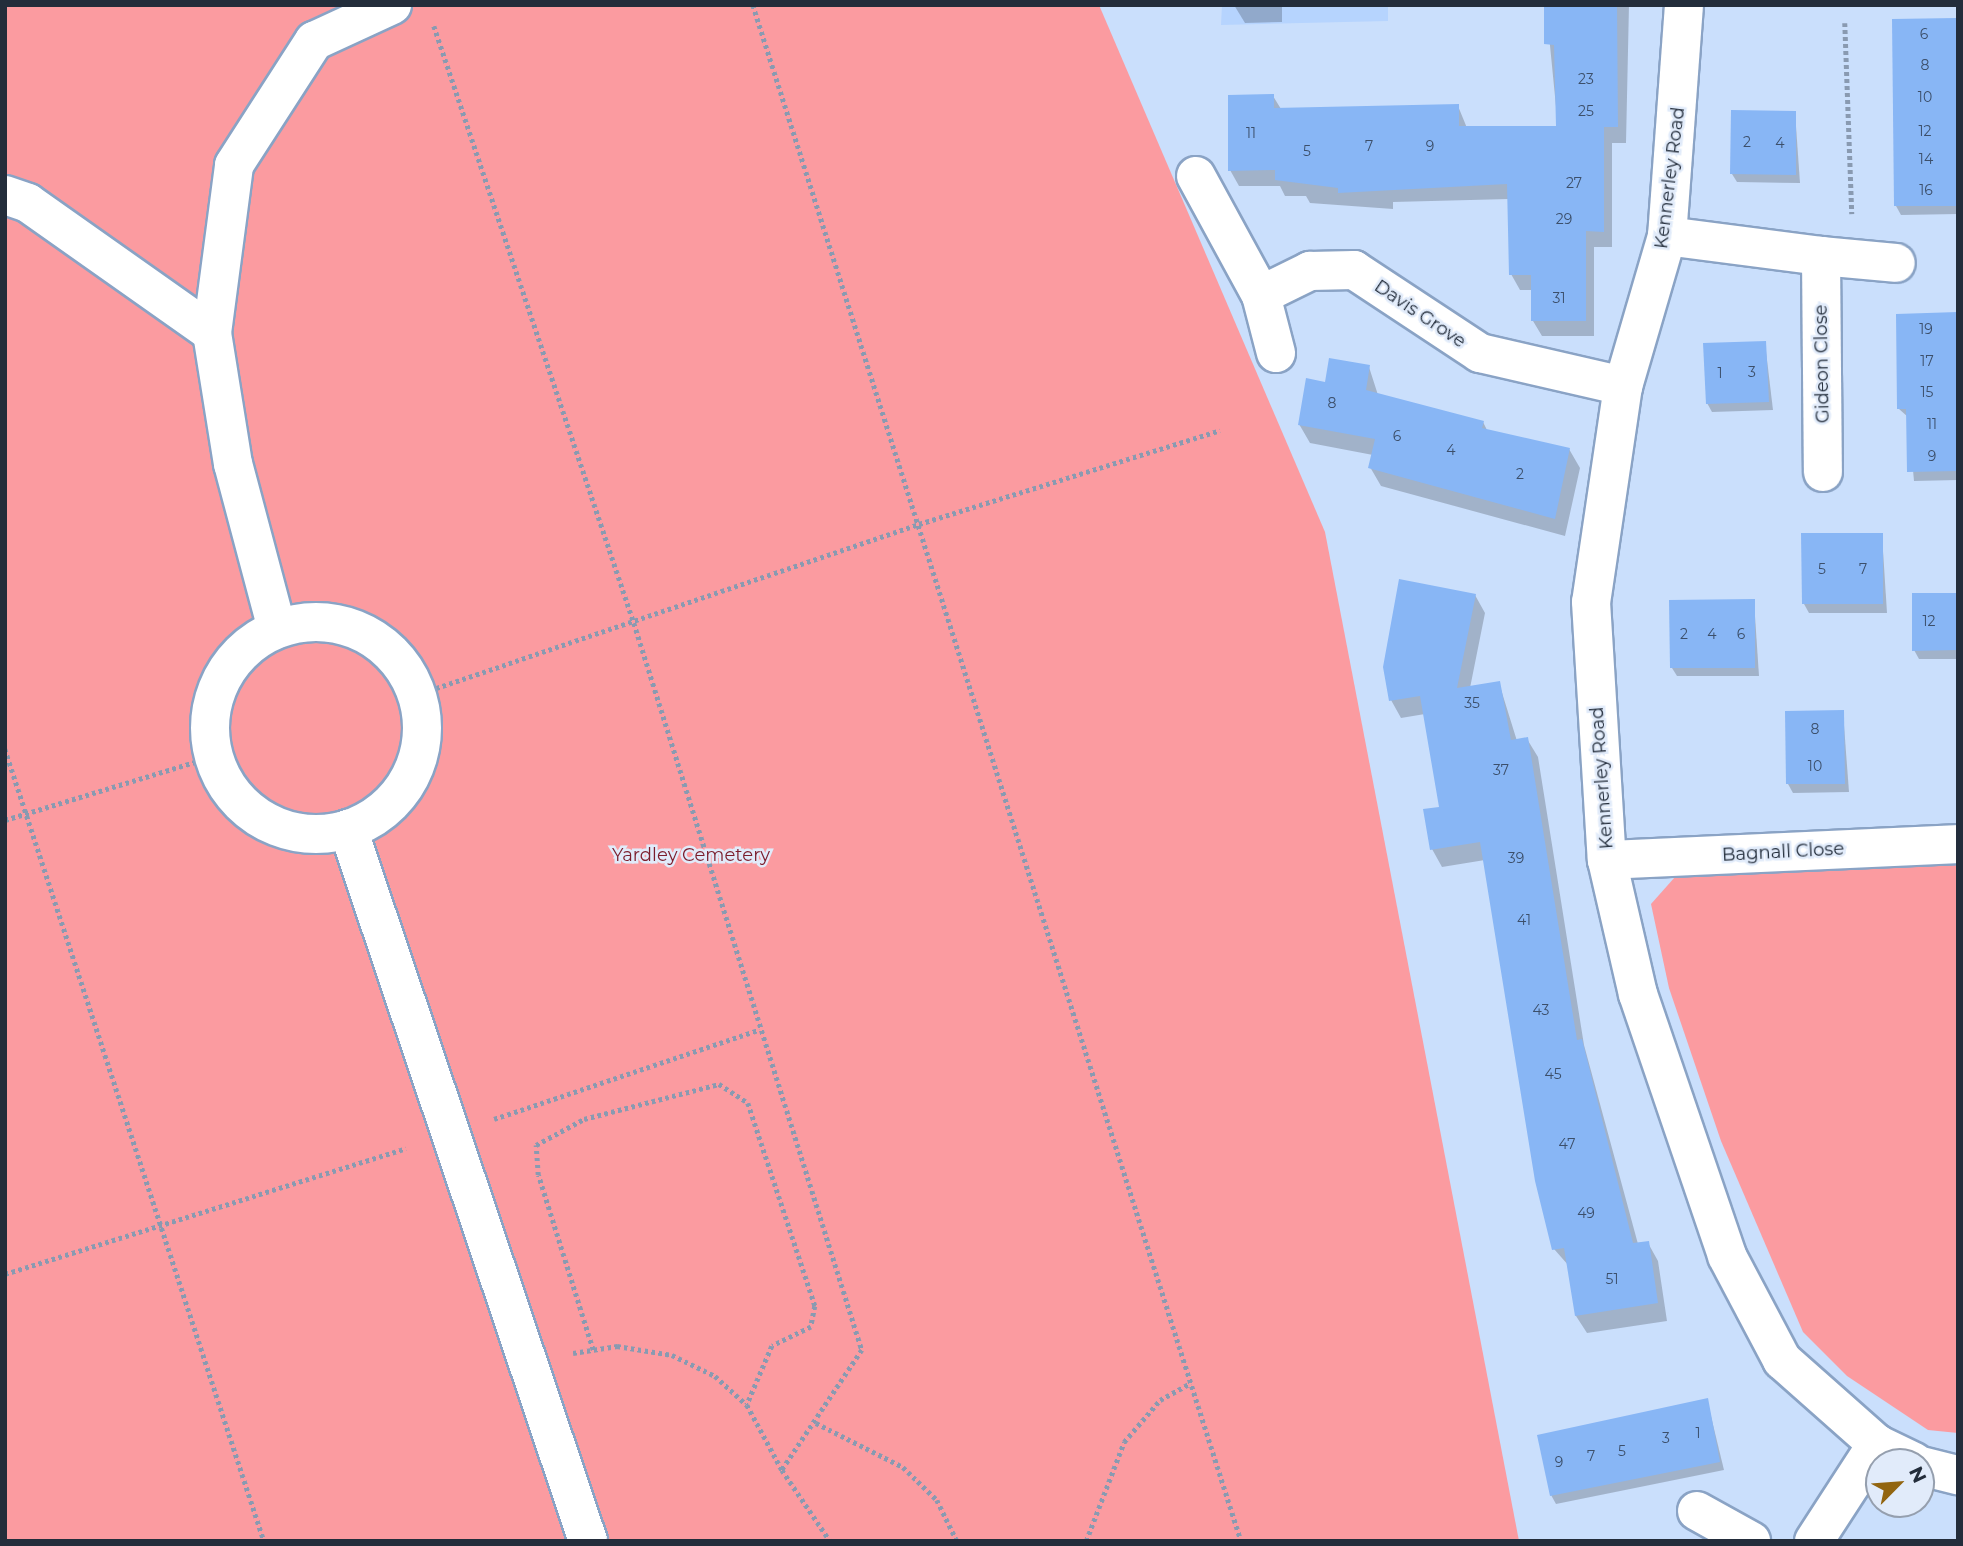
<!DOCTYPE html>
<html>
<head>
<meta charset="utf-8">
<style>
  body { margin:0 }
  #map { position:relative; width:1963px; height:1546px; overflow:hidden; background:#cadffc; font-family:Montserrat,sans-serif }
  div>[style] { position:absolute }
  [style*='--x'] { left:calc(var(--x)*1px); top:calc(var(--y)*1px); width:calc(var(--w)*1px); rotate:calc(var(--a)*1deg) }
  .built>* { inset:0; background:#b6d4fe }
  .green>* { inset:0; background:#fb9ba0 }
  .shadow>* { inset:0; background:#0003 }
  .building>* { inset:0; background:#88b6f5 }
  .path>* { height:4.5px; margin-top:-2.25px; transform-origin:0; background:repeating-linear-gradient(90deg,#899ab1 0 3.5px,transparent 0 7px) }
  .roads { filter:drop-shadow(2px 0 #8aa3c5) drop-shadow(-2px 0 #8aa3c5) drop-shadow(0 2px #8aa3c5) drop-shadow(0 -2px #8aa3c5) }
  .minor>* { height:38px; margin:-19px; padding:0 19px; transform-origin:19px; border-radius:19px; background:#fff }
  .minor>.ring { margin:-19px; padding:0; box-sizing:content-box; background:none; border:38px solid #fff; border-radius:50% }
  span { translate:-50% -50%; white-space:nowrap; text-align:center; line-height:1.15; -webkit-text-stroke:5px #e1ebfa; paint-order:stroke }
  .number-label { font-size:14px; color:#3c4f6a }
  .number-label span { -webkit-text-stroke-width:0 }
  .street-label { font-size:18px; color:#232d3b }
  .park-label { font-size:18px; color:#7b1d2c }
  .frame { position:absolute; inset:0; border:7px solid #232d3b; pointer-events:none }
  .north { position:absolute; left:1865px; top:1448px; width:70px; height:70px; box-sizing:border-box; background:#e1ebfa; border:2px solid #959fae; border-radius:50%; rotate:65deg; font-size:19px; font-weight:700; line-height:28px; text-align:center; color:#232d3b }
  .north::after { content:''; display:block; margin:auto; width:24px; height:32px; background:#926510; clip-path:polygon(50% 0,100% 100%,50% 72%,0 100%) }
</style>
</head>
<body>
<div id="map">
  <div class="built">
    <i style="clip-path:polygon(1222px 5px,1388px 5px,1388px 21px,1221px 25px)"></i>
  </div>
  <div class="green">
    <i style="clip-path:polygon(5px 5px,1099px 5px,1325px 532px,1519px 1541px,5px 1541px)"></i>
    <i style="clip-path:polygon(1958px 864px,1958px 1433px,1928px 1430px,1847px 1376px,1803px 1332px,1721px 1141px,1669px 988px,1651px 904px,1675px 877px)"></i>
  </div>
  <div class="shadow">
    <i style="clip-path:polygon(1234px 5px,1282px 5px,1282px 22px,1245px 23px)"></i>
    <i style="clip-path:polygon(1546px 5px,1629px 5px,1626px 143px,1612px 143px,1612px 247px,1594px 247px,1594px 336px,1542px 336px,1533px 321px,1533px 290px,1520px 290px,1511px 274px,1509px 199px,1393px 202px,1393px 209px,1310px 203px,1306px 196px,1285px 196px,1280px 186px,1239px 186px,1230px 170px,1273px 96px,1281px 109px,1458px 106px,1467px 128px,1558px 127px)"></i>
    <i style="clip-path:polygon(1955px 20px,1958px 214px,1901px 215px,1896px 206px)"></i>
    <i style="clip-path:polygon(1795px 112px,1800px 183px,1737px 182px,1732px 174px)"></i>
    <i style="clip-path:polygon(1958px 314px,1958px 480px,1914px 481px,1908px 417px,1899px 409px)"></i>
    <i style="clip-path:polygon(1765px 343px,1773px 410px,1712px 412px,1707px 403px)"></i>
    <i style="clip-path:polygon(1369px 367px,1378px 395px,1483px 422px,1488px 432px,1569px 449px,1580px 468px,1565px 536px,1381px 486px,1370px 467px,1373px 455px,1310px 443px,1299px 424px,1326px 384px)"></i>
    <i style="clip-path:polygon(1882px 535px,1887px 613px,1809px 613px,1804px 604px)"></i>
    <i style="clip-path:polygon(1958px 594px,1958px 659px,1919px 659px,1914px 650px)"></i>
    <i style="clip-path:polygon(1475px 595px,1485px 613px,1470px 688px,1499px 683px,1517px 741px,1527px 739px,1538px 757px,1584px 1045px,1638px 1244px,1648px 1243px,1658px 1261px,1667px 1321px,1587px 1333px,1576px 1316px,1569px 1266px,1554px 1249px,1485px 860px,1442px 867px,1432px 849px,1441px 808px,1425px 714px,1401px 718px,1391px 700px)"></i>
    <i style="clip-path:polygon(1754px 601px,1759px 676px,1677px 676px,1672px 668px)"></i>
    <i style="clip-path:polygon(1843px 712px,1849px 792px,1793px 793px,1788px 784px)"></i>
    <i style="clip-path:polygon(1707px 1400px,1724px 1470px,1556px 1504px,1551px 1495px)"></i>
  </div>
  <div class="building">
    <i style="clip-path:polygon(1544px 5px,1617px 5px,1618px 127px,1604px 127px,1604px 232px,1586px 231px,1586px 321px,1531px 321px,1531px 275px,1509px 275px,1507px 184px,1338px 193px,1338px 188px,1275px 180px,1275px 170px,1228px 171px,1228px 95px,1274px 94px,1274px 108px,1459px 104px,1459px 126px,1556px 126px,1554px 45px,1544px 44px)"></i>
    <i style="clip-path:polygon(1956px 18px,1958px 206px,1894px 206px,1892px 19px)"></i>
    <i style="clip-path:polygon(1731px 110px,1796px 111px,1796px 175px,1730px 174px)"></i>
    <i style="clip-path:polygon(1958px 312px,1958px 471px,1907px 472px,1906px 409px,1897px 409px,1896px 314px)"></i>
    <i style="clip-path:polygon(1766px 341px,1769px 402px,1706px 404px,1703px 343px)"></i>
    <i style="clip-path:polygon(1329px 358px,1370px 365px,1366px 390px,1484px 421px,1482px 428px,1570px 448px,1555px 519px,1368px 468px,1375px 439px,1298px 425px,1306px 378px,1325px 382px)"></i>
    <i style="clip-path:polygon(1801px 533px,1883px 533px,1883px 604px,1802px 604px)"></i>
    <i style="clip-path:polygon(1399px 579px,1476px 594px,1457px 688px,1500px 681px,1511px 740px,1528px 737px,1577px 1040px,1582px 1039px,1633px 1243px,1649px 1241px,1658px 1303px,1575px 1316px,1564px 1248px,1552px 1250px,1535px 1181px,1480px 842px,1430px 850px,1423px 809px,1439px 807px,1420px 696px,1389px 701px,1383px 667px)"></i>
    <i style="clip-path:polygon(1912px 593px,1958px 593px,1958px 650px,1912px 651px)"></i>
    <i style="clip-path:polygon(1755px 599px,1755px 668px,1670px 668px,1669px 600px)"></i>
    <i style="clip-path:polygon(1844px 710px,1845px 784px,1786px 784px,1785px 711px)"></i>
    <i style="clip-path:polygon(1708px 1398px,1720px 1462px,1550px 1496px,1537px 1435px)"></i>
  </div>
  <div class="path">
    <i style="--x:753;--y:5;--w:1612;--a:72.37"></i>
    <i style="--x:1845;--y:23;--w:191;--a:87.9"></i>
    <i style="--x:434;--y:26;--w:630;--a:71.48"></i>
    <i style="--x:634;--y:623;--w:762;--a:72.59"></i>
    <i style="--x:862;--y:1350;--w:144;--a:123.7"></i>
    <i style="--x:782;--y:1470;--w:86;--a:55.9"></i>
    <i style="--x:416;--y:695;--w:531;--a:-18.78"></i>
    <i style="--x:919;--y:524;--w:315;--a:-17.3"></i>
    <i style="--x:5;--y:749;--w:833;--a:71.89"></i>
    <i style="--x:5;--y:820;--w:219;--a:-17"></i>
    <i style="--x:494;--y:1119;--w:280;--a:-18.6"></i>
    <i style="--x:5;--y:1274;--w:420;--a:-17.4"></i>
    <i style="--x:593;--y:1350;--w:183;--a:-107.4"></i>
    <i style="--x:538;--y:1175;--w:30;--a:-94"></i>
    <i style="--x:536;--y:1145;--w:55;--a:-28.4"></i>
    <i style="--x:584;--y:1119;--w:139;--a:-14.5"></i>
    <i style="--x:719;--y:1084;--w:35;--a:33"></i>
    <i style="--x:748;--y:1103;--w:214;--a:71.7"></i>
    <i style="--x:815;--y:1306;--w:21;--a:101"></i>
    <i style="--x:811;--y:1327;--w:43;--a:154"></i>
    <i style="--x:772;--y:1346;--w:64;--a:113"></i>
    <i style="--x:573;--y:1353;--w:45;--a:-9"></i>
    <i style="--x:617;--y:1346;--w:56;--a:9.3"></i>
    <i style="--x:672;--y:1355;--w:48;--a:26"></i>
    <i style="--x:715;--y:1376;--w:43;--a:42.2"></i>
    <i style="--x:747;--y:1405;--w:74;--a:61.7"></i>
    <i style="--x:816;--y:1423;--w:97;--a:26.8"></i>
    <i style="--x:903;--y:1467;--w:47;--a:44.1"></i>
    <i style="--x:937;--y:1500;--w:46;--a:64"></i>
    <i style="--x:1086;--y:1541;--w:106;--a:-69"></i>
    <i style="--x:1124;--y:1442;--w:55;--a:-49.4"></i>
    <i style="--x:1160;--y:1400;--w:35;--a:-29"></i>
  </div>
  <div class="roads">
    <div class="minor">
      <i style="--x:1684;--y:5;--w:232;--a:94.2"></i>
      <i style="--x:1667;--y:236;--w:156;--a:106.3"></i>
      <i style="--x:1623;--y:386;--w:218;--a:98.4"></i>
      <i style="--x:1591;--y:602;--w:258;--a:86.5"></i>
      <i style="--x:1607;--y:860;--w:138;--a:77"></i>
      <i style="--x:1638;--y:994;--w:277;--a:71.2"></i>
      <i style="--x:1727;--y:1256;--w:118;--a:62.1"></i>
      <i style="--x:1782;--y:1360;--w:127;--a:41.5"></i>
      <i style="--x:1877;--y:1444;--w:41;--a:25.9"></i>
      <i style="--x:1196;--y:176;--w:136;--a:61.4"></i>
      <i style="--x:1261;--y:295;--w:55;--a:-26.1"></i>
      <i style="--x:1310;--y:271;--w:44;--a:-1.3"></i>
      <i style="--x:1354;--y:270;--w:151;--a:33.4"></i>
      <i style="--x:1480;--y:353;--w:147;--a:13"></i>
      <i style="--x:5;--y:195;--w:24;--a:19"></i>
      <i style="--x:28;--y:203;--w:225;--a:35.2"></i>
      <i style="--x:1667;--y:236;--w:155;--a:7.4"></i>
      <i style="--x:1821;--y:256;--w:216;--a:89.5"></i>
      <i style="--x:1821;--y:256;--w:75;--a:5.3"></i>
      <i style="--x:1261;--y:295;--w:60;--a:75.5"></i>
      <i class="ring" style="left:210px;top:622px;width:174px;height:174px"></i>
      <i style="--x:277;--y:629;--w:171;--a:-104.9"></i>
      <i style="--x:233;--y:464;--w:133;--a:-99.1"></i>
      <i style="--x:212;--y:333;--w:169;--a:-82.5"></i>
      <i style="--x:234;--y:165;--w:148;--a:-57.2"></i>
      <i style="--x:314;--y:41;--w:86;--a:-24.8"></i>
      <i style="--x:348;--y:829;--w:751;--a:71.37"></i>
      <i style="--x:1607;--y:860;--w:351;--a:-2.6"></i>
      <i style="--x:1921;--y:1466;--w:38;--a:14"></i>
      <i style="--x:1697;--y:1511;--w:62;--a:29.1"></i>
      <i style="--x:1814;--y:1541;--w:116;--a:-57"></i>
    </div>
  </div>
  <div class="number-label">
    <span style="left:1924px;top:34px">6</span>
    <span style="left:1925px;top:65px">8</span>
    <span style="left:1586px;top:79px">23</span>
    <span style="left:1925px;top:97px">10</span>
    <span style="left:1586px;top:111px">25</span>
    <span style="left:1925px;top:131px">12</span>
    <span style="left:1251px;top:133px">11</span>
    <span style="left:1747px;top:142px">2</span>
    <span style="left:1780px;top:143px">4</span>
    <span style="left:1369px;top:146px">7</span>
    <span style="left:1430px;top:146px">9</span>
    <span style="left:1307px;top:151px">5</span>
    <span style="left:1926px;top:159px">14</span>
    <span style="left:1574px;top:183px">27</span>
    <span style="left:1926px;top:190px">16</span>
    <span style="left:1564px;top:219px">29</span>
    <span style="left:1559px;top:298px">31</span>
    <span style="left:1926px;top:329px">19</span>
    <span style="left:1927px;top:361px">17</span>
    <span style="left:1752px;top:372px">3</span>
    <span style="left:1720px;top:373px">1</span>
    <span style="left:1927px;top:392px">15</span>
    <span style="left:1332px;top:403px">8</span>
    <span style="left:1932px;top:424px">11</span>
    <span style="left:1397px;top:436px">6</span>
    <span style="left:1451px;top:450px">4</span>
    <span style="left:1932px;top:456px">9</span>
    <span style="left:1520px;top:474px">2</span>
    <span style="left:1822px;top:569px">5</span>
    <span style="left:1863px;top:569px">7</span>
    <span style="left:1929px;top:621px">12</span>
    <span style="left:1684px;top:634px">2</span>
    <span style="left:1712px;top:634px">4</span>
    <span style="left:1741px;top:634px">6</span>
    <span style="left:1472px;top:703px">35</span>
    <span style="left:1815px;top:729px">8</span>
    <span style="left:1815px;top:766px">10</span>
    <span style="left:1501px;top:770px">37</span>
    <span style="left:1516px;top:858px">39</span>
    <span style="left:1524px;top:920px">41</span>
    <span style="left:1541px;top:1010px">43</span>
    <span style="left:1553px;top:1074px">45</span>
    <span style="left:1567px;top:1144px">47</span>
    <span style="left:1586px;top:1213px">49</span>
    <span style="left:1612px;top:1279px">51</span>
    <span style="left:1698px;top:1433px">1</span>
    <span style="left:1666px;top:1438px">3</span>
    <span style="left:1622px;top:1451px">5</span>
    <span style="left:1591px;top:1456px">7</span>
    <span style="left:1559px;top:1462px">9</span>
  </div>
  <div class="street-label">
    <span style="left:1670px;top:178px;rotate:-83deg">Kennerley Road</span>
    <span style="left:1420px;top:314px;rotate:34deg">Davis Grove</span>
    <span style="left:1822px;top:364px;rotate:-91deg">Gideon Close</span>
    <span style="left:1602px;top:778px;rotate:-94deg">Kennerley Road</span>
    <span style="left:1783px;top:852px;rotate:-3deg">Bagnall Close</span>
  </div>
  <div class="park-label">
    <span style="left:691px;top:855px">Yardley Cemetery</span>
  </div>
  <div class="frame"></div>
  <div class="north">N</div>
</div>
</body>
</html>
